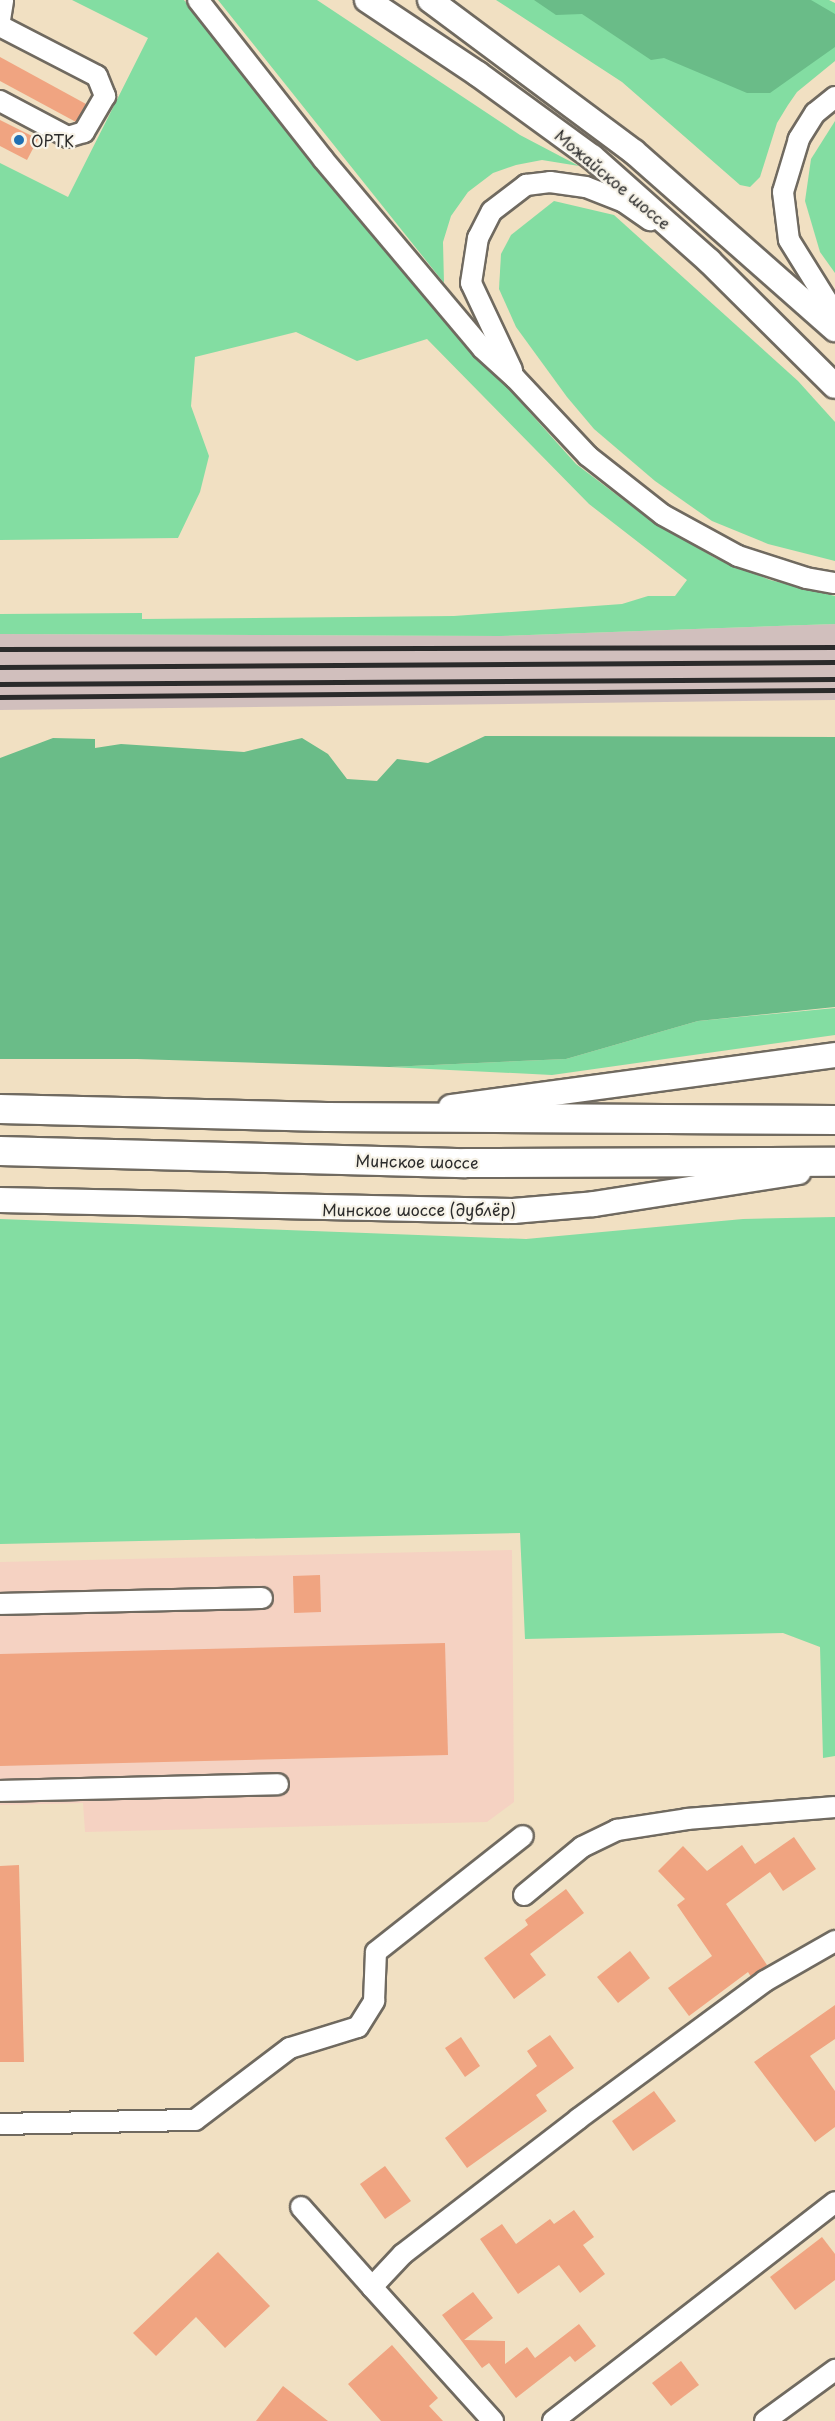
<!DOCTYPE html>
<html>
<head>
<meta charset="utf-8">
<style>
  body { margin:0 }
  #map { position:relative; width:835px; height:2421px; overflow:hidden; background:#f1e0c2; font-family:"Playpen Sans",sans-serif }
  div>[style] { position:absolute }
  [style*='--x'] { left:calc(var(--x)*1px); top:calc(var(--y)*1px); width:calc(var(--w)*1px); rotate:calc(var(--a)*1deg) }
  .built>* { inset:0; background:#f5d2c2 }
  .industrial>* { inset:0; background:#d1bfbd }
  .green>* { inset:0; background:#83dda2 }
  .forest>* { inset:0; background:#6abc88 }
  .building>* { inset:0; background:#f0a481 }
  .roads { filter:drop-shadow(2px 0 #706a60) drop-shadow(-2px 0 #706a60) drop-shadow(0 2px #706a60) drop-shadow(0 -2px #706a60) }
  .minor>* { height:20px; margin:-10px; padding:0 10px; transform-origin:10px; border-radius:10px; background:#fff }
  .major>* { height:24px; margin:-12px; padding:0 12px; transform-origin:12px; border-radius:12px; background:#fff }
  .highway>* { height:28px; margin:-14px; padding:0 14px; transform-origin:14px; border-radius:14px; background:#fff }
  .rail>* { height:4.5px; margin:-2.25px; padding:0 2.25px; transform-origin:2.25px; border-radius:2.25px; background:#2b2b2b }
  .dots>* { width:16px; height:16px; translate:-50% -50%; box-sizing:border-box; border:3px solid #f7f3e8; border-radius:50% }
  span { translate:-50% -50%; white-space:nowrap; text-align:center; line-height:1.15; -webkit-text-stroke:4.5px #f7f3e8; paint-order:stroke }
  .poi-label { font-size:16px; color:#2b2b2b }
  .left { translate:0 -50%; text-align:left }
  .street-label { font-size:16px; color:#2b2b2b }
</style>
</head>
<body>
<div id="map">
  <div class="built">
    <i style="clip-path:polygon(512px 1550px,514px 1802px,487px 1822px,85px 1832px,83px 1803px,0 1805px,0 1562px)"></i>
  </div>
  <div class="industrial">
    <i style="clip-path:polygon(835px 624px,835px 700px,0 710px,0 634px,501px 636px)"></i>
  </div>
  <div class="green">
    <i style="clip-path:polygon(72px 0,184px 0,409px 278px,576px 464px,646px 517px,715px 558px,770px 580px,835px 596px,835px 624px,501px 636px,0 634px,0 614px,142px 613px,142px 619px,454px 616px,622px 604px,648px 596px,675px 596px,687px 580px,589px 504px,427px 339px,357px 361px,296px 332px,195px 357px,191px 406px,209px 456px,200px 492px,178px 538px,0 540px,0 163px,68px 197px,148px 38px)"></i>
    <i style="clip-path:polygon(218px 0,317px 0,520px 135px,579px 166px,542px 160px,516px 165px,493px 173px,468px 192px,451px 216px,443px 242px,444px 283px)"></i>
    <i style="clip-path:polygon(496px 0,829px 0,835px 3px,835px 61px,797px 92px,788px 105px,777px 123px,760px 177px,750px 187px,740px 185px,622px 82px)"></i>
    <i style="clip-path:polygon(835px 121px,835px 273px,820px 252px,805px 201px,811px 159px)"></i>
    <i style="clip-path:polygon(554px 201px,614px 215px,798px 381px,835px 422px,835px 561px,768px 544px,712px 521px,655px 481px,594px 429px,567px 397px,516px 327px,499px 289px,501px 254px,511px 235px)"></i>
    <i style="clip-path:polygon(835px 1008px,835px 1035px,552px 1075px,389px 1067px,566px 1059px,698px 1021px)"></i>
    <i style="clip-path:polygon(835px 1217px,835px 1756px,823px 1758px,820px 1647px,783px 1633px,525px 1639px,520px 1533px,0 1544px,0 1219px,526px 1239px,743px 1219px)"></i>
  </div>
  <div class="forest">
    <i style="clip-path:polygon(534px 0,811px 0,835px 14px,835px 47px,770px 93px,747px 93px,664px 58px,651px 60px,582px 14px,556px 15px)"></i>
    <i style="clip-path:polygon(485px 736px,835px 737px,835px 1007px,698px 1021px,566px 1059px,389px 1067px,137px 1059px,0 1059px,0 758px,53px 738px,95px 739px,95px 748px,121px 744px,244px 752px,302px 738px,328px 754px,347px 779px,377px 781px,397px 759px,428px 763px)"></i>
  </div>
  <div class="building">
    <i style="clip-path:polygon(0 57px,86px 104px,76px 122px,0 81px)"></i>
    <i style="clip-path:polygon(0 120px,38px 139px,27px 160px,0 146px)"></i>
    <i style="clip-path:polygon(320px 1575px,321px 1612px,294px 1613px,293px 1576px)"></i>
    <i style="clip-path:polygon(445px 1643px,448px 1755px,0 1766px,0 1654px)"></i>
    <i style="clip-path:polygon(794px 1837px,816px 1869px,783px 1891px,770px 1872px,726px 1904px,767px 1965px,751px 1977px,748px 1972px,689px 2016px,668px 1988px,712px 1956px,677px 1905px,685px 1899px,658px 1871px,683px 1846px,707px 1871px,742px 1845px,755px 1864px)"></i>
    <i style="clip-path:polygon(19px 1865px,24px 2062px,0 2062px,0 1866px)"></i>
    <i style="clip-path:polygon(566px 1889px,584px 1913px,530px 1954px,546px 1975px,514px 1999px,484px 1958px,528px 1925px,525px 1920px)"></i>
    <i style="clip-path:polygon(630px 1951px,650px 1978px,618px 2003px,597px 1977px)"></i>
    <i style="clip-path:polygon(835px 2005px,835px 2039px,810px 2056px,835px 2091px,835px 2127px,815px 2142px,754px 2062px)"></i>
    <i style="clip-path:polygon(550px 2035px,574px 2068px,536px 2095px,547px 2111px,467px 2168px,445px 2138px,537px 2066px,527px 2051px)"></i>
    <i style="clip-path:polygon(461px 2037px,480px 2066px,465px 2077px,445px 2048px)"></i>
    <i style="clip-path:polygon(654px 2091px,676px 2121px,633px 2151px,612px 2121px)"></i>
    <i style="clip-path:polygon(385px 2166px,411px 2201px,385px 2219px,360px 2184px)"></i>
    <i style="clip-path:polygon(574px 2210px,594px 2237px,583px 2245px,605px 2274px,580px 2293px,559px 2265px,518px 2294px,480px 2239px,502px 2224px,516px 2244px,550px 2219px,554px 2224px)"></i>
    <i style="clip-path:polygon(822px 2237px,835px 2254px,835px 2280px,795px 2310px,770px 2277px)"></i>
    <i style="clip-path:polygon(218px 2252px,270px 2306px,225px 2348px,196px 2317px,156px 2356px,133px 2333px)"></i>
    <i style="clip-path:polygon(473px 2292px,493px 2318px,464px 2340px,505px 2341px,505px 2364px,527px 2347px,535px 2358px,579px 2324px,596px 2346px,575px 2362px,570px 2356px,516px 2398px,489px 2363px,482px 2368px,442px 2315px)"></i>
    <i style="clip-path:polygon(392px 2345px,438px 2398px,429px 2406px,443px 2421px,381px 2421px,348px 2384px)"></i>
    <i style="clip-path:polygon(681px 2361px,699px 2385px,671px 2406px,652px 2383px)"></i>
    <i style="clip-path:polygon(283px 2386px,328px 2421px,256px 2421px)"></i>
  </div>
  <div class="roads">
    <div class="minor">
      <i style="--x:198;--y:0;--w:202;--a:51.8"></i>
      <i style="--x:323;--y:159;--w:247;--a:49.9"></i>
      <i style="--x:482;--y:348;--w:45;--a:42.3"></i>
      <i style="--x:515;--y:378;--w:107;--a:46.9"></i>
      <i style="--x:588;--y:456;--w:95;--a:38.2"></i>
      <i style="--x:663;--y:515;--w:85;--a:28.7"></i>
      <i style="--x:738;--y:556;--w:71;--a:17.9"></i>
      <i style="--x:806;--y:578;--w:29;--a:10"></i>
      <i style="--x:0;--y:20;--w:20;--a:-81"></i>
      <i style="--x:0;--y:26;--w:109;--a:27.3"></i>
      <i style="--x:97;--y:76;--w:22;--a:68"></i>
      <i style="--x:105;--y:96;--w:42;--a:120.3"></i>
      <i style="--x:84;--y:132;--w:17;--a:163"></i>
      <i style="--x:68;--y:137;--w:77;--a:-152.1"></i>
      <i style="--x:835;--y:97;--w:26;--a:141"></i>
      <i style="--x:815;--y:113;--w:31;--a:122"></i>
      <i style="--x:799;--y:139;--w:55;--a:106.8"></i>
      <i style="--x:783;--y:192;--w:48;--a:82.9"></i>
      <i style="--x:789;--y:240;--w:87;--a:58.1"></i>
      <i style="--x:512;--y:370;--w:96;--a:-115.2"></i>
      <i style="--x:471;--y:283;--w:46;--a:-81.2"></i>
      <i style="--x:478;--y:238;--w:30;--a:-63"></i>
      <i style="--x:492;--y:211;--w:43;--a:-37.4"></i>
      <i style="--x:526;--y:185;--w:24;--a:-7"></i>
      <i style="--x:550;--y:182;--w:36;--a:8"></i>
      <i style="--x:586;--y:187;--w:41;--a:21.5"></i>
      <i style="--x:624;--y:202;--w:32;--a:35"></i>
      <i style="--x:0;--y:1604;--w:262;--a:-1.3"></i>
      <i style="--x:0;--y:1791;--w:278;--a:-1.4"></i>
      <i style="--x:524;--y:1895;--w:75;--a:-39.6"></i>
      <i style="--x:582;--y:1847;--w:39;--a:-26"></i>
      <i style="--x:617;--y:1830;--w:71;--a:-8.9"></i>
      <i style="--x:687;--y:1819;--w:148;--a:-4.6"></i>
      <i style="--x:0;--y:2124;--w:195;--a:-1.2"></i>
      <i style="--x:195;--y:2120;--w:119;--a:-37.2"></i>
      <i style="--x:290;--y:2048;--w:71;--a:-17.2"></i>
      <i style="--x:358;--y:2027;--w:31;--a:-58"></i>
      <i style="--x:374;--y:2001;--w:49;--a:-87.7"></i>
      <i style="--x:376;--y:1952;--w:187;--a:-38.3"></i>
      <i style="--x:301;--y:2207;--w:107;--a:48.4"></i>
      <i style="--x:493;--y:2421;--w:181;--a:-132.1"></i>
      <i style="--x:372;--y:2287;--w:45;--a:-46.8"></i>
      <i style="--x:403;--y:2254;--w:221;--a:-37.6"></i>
      <i style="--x:578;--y:2119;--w:232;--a:-36.4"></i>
      <i style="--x:765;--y:1981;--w:81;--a:-29.7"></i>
      <i style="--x:553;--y:2421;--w:357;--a:-37.8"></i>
      <i style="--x:765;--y:2421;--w:87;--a:-36.1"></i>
    </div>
    <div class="major">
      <i style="--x:367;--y:0;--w:133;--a:33.7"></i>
      <i style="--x:478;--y:74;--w:141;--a:36.1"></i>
      <i style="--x:592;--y:157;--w:157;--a:41.6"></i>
      <i style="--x:709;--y:261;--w:177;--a:44.8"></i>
      <i style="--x:430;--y:0;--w:254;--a:36.7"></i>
      <i style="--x:634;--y:152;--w:268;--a:41.4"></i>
      <i style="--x:451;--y:1107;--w:388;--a:-7.7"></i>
      <i style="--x:0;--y:1200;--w:513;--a:1.23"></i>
      <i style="--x:513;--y:1211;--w:81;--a:-4.9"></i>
      <i style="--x:594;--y:1204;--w:207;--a:-8.9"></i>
    </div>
    <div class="highway">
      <i style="--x:0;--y:1109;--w:327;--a:1.4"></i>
      <i style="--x:327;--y:1117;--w:508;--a:0.34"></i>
      <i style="--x:0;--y:1151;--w:466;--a:1.5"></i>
      <i style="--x:466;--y:1163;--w:369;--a:-0.2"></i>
    </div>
  </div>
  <div class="rail">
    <i style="--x:0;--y:649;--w:835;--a:-0.14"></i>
    <i style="--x:0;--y:667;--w:835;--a:-0.34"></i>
    <i style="--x:0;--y:684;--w:835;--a:-0.34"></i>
    <i style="--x:0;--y:697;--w:835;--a:-0.48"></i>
  </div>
  <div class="dots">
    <i style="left:19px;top:140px;background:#1f6fb2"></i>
  </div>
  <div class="poi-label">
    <span class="left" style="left:31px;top:140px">ОРТК</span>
  </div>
  <div class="street-label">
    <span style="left:613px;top:179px;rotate:40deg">Можайское шоссе</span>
    <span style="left:417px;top:1161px;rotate:1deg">Минское шоссе</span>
    <span style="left:419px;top:1209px">Минское шоссе (дублёр)</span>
  </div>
</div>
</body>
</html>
